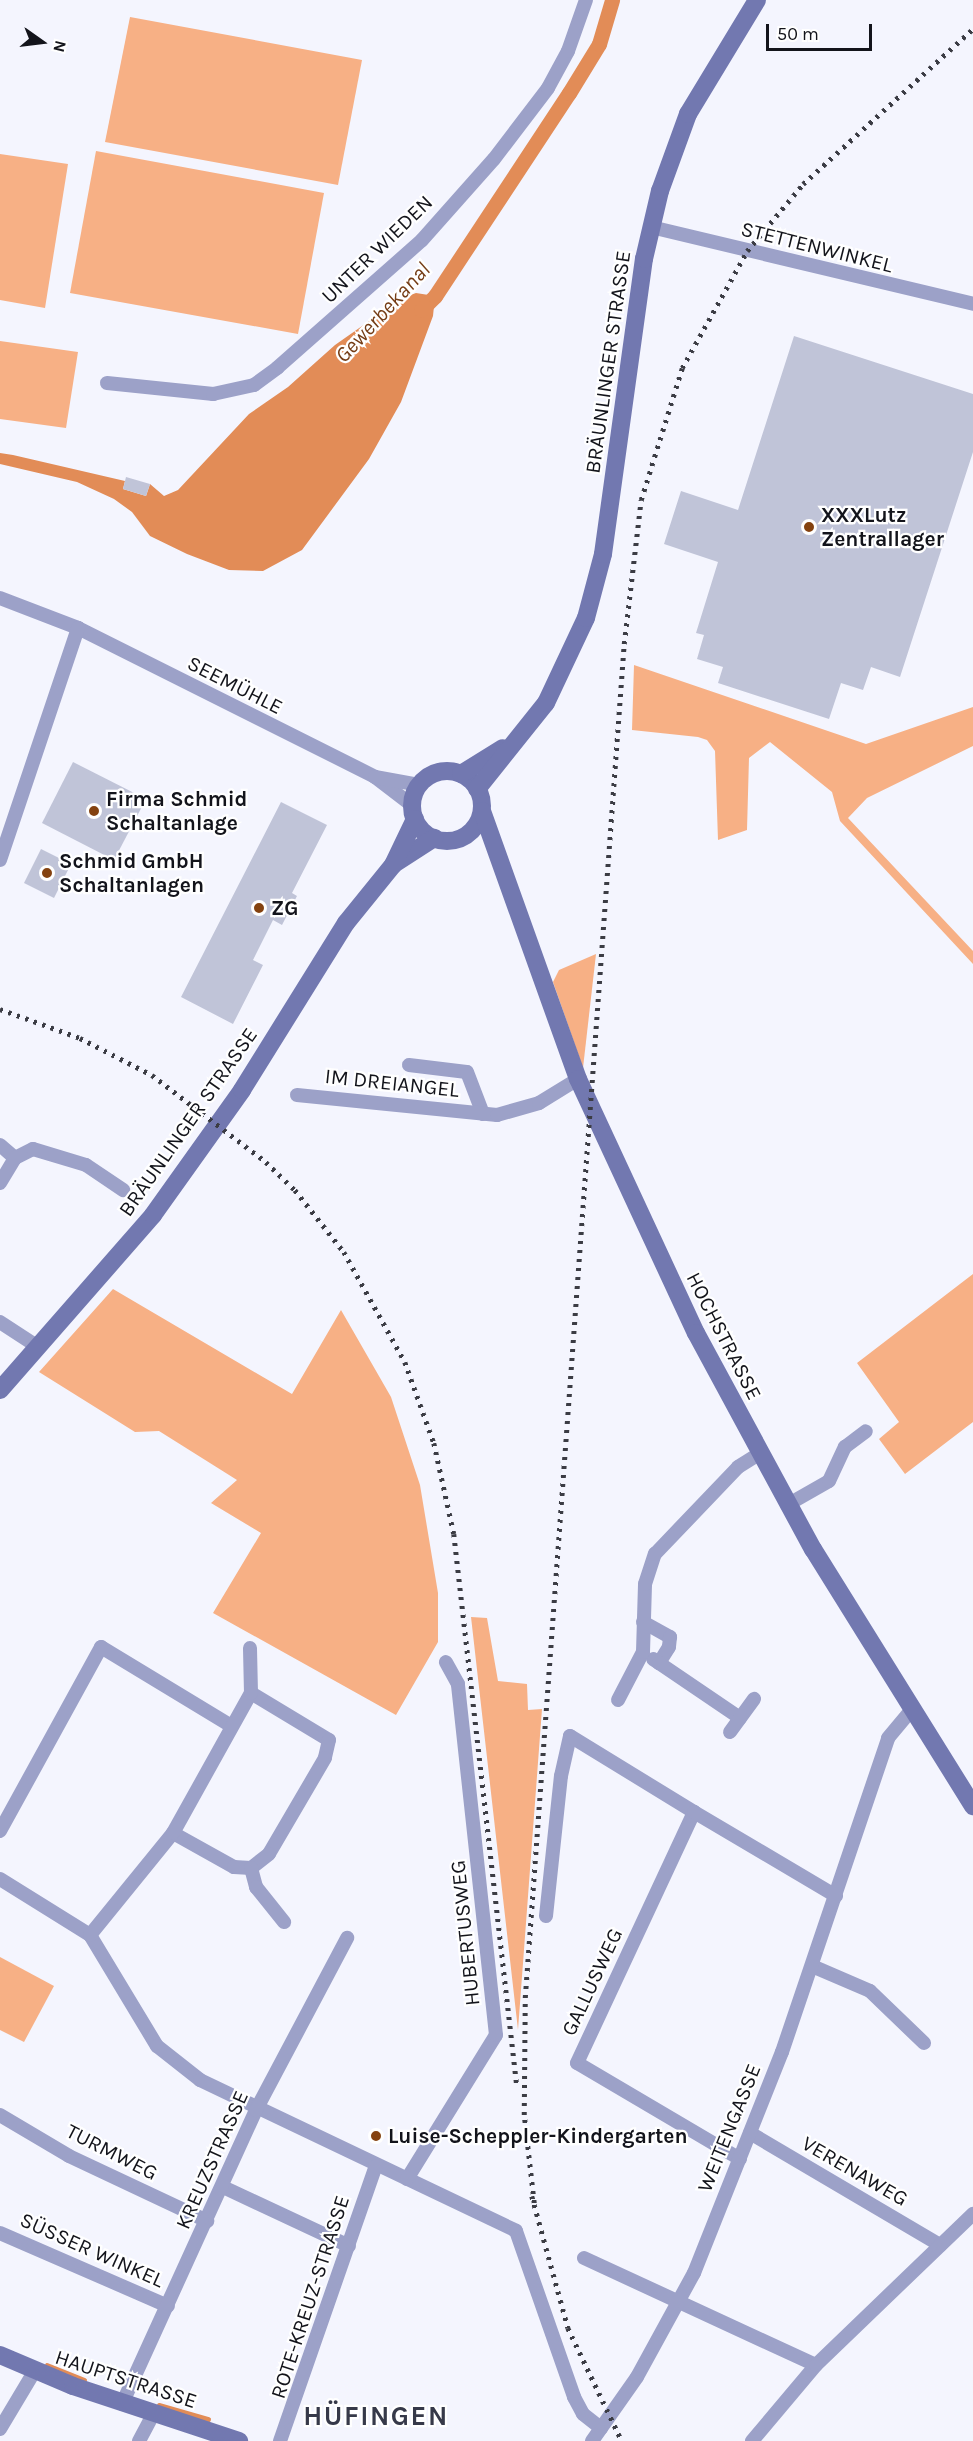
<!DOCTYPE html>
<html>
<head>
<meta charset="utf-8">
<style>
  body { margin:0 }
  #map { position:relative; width:973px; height:2441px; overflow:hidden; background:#f4f5fe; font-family:Karla,sans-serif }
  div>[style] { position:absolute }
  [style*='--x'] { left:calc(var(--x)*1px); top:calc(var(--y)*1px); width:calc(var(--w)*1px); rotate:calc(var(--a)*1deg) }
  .green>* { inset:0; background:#f7b085 }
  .water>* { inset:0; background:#e28c57 }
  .stream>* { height:4.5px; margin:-2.25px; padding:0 2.25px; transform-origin:2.25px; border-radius:2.25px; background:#e28c57 }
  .canal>* { height:15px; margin:-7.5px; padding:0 7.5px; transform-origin:7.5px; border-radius:7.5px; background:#e28c57 }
  .building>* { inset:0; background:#c0c4d8 }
  .street>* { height:14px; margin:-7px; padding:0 7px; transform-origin:7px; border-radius:7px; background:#9ca1c8 }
  .secondary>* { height:18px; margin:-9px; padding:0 9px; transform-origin:9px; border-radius:9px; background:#7278b0 }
  .secondary>.ring { margin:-9px; padding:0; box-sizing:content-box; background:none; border:18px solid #7278b0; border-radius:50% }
  .rail>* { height:4.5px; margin-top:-2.25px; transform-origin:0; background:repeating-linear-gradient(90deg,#3b3c44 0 3px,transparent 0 9px) }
  .dots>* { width:16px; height:16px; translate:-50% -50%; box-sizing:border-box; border:3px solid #fff; border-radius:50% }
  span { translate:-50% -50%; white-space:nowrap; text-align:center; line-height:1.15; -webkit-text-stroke:4.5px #fff; paint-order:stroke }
  .street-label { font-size:21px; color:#13141b }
  .poi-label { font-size:21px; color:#13141b; font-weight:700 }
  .left { translate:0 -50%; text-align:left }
  .water-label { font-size:22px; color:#753d16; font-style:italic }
  .district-label { font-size:27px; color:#363949; font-weight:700; letter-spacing:1.5px }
  .north { position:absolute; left:12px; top:12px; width:60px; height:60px; -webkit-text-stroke:4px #fff; paint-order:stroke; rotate:104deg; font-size:16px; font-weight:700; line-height:24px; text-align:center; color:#13141b }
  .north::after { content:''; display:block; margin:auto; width:21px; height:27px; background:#13141b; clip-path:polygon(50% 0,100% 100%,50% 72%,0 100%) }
  .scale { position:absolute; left:766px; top:24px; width:106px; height:27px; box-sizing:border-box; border:3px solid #13141b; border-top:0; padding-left:8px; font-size:18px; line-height:21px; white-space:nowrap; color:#13141b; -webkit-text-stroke:4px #fff; paint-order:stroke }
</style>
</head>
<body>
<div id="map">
  <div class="green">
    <i style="clip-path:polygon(130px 17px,362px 60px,338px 185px,105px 142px)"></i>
    <i style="clip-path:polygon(96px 151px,324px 193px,298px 334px,70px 293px)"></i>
    <i style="clip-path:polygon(0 154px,68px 164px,45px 308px,0 300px)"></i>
    <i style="clip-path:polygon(0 341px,78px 352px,66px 428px,0 419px)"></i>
    <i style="clip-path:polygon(634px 665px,866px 744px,973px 707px,973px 746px,867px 798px,848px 818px,973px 951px,973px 964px,840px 821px,832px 792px,770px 742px,749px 758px,747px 830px,718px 840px,715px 751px,707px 740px,698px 737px,632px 730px)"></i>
    <i style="clip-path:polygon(596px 954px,583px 1068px,553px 982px,559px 970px)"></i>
    <i style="clip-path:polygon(973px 1274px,973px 1422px,905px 1474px,879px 1439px,899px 1422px,857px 1363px)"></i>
    <i style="clip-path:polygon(113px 1289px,292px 1394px,341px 1310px,391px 1397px,420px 1485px,438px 1593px,438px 1642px,396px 1715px,213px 1613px,261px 1533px,211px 1503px,237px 1480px,159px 1431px,135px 1432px,39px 1372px)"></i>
    <i style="clip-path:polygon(471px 1617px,487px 1618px,498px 1681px,527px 1684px,528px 1710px,542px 1709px,518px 2030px)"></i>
    <i style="clip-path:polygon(0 1957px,54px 1986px,24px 2042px,0 2030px)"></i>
  </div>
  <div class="water">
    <i style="clip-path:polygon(416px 293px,435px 296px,433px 316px,401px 402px,369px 459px,302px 550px,263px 571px,229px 570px,187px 554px,150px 536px,132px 512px,114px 499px,77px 482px,0 464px,0 453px,13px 455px,125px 481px,123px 489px,146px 496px,150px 484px,164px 496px,178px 490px,249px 414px,288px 387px,335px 345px,402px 298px)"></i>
  </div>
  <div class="stream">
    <i style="--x:47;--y:2365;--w:40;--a:22"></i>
    <i style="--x:159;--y:2405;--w:51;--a:15.9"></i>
  </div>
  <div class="canal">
    <i style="--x:421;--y:310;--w:20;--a:-45"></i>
    <i style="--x:435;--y:296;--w:243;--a:-56.6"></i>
    <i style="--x:569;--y:93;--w:57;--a:-58.5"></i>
    <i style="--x:599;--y:44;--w:46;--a:-73.5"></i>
  </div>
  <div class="building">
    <i style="clip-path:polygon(794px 336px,973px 394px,973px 452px,900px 677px,871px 667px,863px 690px,841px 683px,829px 719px,718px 683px,723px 667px,697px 659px,704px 635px,696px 633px,718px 562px,664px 544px,681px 491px,738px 510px)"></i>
    <i style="clip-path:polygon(126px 477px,150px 484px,146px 496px,123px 489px)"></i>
    <i style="clip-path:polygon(73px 762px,146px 799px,114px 860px,42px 823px)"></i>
    <i style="clip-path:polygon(281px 802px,327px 825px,292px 893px,297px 896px,282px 925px,273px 920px,253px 960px,263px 965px,233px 1024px,181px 997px)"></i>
    <i style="clip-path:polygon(41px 849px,71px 864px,54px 898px,24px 883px)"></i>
  </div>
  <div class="street">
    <i style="--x:651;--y:227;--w:331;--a:13.4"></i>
    <i style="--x:107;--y:383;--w:107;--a:5.9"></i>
    <i style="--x:213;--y:394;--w:42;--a:-12.4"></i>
    <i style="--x:254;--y:385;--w:29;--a:-36"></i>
    <i style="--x:277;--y:368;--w:193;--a:-41.4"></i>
    <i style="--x:422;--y:240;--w:108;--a:-48.4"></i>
    <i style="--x:494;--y:159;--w:89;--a:-52.7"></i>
    <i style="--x:548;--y:88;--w:42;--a:-61.6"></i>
    <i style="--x:568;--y:51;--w:54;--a:-70.6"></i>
    <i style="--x:0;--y:598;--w:84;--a:21"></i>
    <i style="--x:78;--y:628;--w:332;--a:26.6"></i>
    <i style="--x:375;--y:777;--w:48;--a:37.3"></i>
    <i style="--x:375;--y:777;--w:46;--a:10.1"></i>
    <i style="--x:0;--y:860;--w:245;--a:-71.4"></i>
    <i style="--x:409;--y:1065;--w:58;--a:6.9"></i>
    <i style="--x:467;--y:1072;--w:45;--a:69.1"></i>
    <i style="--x:297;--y:1095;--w:201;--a:5.7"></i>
    <i style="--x:497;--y:1115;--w:44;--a:-15.9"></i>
    <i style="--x:539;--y:1103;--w:46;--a:-31.6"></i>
    <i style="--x:0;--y:1145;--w:20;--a:41"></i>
    <i style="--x:0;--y:1183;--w:29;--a:-59"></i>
    <i style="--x:15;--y:1158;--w:20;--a:-27"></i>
    <i style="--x:33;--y:1149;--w:55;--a:16.8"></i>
    <i style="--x:86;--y:1165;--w:45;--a:34"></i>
    <i style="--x:0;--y:1322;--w:45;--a:33.3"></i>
    <i style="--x:787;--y:1505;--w:48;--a:-29.7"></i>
    <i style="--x:829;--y:1481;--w:38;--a:-65"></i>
    <i style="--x:845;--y:1447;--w:26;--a:-37"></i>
    <i style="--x:643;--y:1622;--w:31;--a:29"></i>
    <i style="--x:670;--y:1637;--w:10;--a:96"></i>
    <i style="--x:669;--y:1647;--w:19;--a:122"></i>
    <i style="--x:659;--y:1663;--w:7;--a:-146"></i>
    <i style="--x:659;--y:1663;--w:98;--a:34.2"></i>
    <i style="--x:251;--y:1693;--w:91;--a:31.1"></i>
    <i style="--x:329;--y:1740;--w:18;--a:103"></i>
    <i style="--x:325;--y:1758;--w:111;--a:120.3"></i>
    <i style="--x:269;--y:1854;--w:23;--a:142"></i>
    <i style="--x:618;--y:1700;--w:54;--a:-62.5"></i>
    <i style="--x:643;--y:1652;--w:68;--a:-88.3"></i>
    <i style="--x:645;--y:1584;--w:32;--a:-72"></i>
    <i style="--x:655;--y:1554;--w:120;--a:-46.3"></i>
    <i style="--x:738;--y:1467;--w:25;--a:-32"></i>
    <i style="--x:730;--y:1732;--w:41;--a:-54"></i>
    <i style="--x:0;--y:1831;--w:210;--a:-61.2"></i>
    <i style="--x:101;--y:1647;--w:151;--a:31.2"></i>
    <i style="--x:173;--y:1833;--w:70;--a:29.1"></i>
    <i style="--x:234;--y:1867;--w:17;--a:3"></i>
    <i style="--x:251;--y:1868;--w:20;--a:75"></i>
    <i style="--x:256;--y:1887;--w:45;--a:51.3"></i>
    <i style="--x:0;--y:1879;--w:106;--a:31.9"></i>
    <i style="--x:90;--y:1935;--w:130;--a:58.9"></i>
    <i style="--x:157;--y:2046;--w:55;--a:38.3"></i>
    <i style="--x:200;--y:2080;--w:350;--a:25.5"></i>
    <i style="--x:516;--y:2231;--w:176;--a:70.7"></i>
    <i style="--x:574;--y:2397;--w:19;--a:62"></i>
    <i style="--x:583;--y:2414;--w:23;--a:38"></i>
    <i style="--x:546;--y:1916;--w:141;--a:-83.9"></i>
    <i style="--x:561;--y:1776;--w:41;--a:-77.3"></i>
    <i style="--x:570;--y:1736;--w:145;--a:31.5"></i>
    <i style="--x:90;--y:1935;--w:132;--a:-50.9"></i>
    <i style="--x:173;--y:1833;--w:160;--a:-60.9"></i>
    <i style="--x:251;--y:1693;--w:45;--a:-91.3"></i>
    <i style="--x:812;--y:1966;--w:63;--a:23.3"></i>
    <i style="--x:870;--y:1991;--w:75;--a:43.9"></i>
    <i style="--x:0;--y:2115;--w:80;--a:30.7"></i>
    <i style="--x:69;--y:2156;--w:153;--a:25.2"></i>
    <i style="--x:750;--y:2133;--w:221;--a:30.5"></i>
    <i style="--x:740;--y:2159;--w:189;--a:-149.5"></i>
    <i style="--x:577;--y:2063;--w:277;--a:-65"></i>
    <i style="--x:694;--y:1812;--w:165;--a:30.6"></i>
    <i style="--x:407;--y:2179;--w:169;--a:-58.3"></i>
    <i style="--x:496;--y:2035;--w:353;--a:-96.2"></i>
    <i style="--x:458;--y:1684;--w:25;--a:-119"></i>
    <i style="--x:223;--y:2187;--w:139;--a:25.1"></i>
    <i style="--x:0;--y:2233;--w:183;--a:23.5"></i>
    <i style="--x:584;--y:2258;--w:255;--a:24.8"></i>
    <i style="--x:122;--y:2404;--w:323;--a:-65.5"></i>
    <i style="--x:256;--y:2110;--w:195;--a:-62.1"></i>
    <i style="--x:0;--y:2429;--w:66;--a:-59.2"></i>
    <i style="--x:139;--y:2441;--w:30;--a:-62"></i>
    <i style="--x:280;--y:2441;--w:291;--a:-70.8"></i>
    <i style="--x:592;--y:2441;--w:78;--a:-54.9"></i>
    <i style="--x:637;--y:2377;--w:119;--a:-61.3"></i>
    <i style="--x:694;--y:2273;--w:238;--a:-68.3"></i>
    <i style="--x:782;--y:2052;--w:331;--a:-71.3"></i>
    <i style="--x:888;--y:1738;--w:39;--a:-50"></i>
    <i style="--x:752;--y:2441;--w:99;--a:-49.9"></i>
    <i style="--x:816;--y:2365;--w:218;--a:-43.9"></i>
  </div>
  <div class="secondary">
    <i class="ring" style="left:412px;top:771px;width:52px;height:52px"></i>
    <i style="--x:461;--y:774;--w:49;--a:-31.8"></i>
    <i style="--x:477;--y:789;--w:110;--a:-51.3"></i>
    <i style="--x:546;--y:703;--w:94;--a:-64.8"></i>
    <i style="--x:586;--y:618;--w:66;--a:-75.1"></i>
    <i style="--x:603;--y:554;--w:298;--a:-82.1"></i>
    <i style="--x:644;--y:259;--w:70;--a:-76.8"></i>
    <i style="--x:660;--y:191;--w:82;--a:-70"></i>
    <i style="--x:688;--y:114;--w:133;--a:-58.8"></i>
    <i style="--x:482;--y:811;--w:285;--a:70.3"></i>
    <i style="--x:578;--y:1079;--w:280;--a:65.1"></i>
    <i style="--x:696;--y:1333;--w:246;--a:61.6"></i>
    <i style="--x:813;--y:1549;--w:303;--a:58.1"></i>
    <i style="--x:394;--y:864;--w:48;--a:-33"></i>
    <i style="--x:0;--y:1390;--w:232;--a:-48.8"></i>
    <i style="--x:153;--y:1215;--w:153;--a:-54.5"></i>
    <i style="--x:242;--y:1090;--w:197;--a:-58.1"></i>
    <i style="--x:346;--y:923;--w:75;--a:-51"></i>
    <i style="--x:393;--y:865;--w:51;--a:-64.4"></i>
    <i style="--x:0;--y:2355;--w:79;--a:23"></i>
    <i style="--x:73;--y:2386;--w:175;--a:18.3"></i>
  </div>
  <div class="rail">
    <i style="--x:0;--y:1009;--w:85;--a:19.9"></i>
    <i style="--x:80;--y:1038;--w:81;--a:27.2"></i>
    <i style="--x:152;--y:1075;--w:143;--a:37.3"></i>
    <i style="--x:266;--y:1162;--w:40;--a:44"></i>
    <i style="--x:295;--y:1190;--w:79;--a:51.7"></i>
    <i style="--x:344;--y:1252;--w:126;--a:61"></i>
    <i style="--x:405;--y:1362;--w:86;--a:70.3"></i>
    <i style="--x:434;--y:1443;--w:93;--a:77.6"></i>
    <i style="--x:454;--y:1534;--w:556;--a:83.49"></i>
    <i style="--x:532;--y:2196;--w:137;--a:74.7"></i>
    <i style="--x:568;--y:2328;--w:125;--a:64.5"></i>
    <i style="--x:534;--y:2203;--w:89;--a:-96.5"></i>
    <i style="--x:524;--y:2115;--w:117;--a:-89.5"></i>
    <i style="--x:525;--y:1998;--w:1358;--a:-85.82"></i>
    <i style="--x:624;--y:644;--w:145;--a:-83.3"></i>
    <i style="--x:641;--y:500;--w:138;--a:-72.7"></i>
    <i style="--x:682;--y:368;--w:134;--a:-60.9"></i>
    <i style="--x:747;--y:251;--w:87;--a:-50.1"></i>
    <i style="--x:803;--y:184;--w:230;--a:-42.4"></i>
  </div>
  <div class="dots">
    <i style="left:809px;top:527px;background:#844210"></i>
    <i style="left:94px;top:811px;background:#844210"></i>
    <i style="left:47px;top:873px;background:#844210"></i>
    <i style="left:259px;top:908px;background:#844210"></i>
    <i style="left:376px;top:2136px;background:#844210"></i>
  </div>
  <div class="street-label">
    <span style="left:817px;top:247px;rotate:14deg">STETTENWINKEL</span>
    <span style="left:377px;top:249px;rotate:-44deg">UNTER WIEDEN</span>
    <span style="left:608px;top:362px;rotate:-82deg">BRÄUNLINGER STRASSE</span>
    <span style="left:235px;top:685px;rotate:27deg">SEEMÜHLE</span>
    <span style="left:392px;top:1083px;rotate:6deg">IM DREIANGEL</span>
    <span style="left:188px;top:1122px;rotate:-55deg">BRÄUNLINGER STRASSE</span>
    <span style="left:724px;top:1336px;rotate:63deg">HOCHSTRASSE</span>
    <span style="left:465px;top:1933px;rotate:-96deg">HUBERTUSWEG</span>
    <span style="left:592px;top:1982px;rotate:-65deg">GALLUSWEG</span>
    <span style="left:729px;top:2128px;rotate:-68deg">WEITENGASSE</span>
    <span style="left:112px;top:2152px;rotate:27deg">TURMWEG</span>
    <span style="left:212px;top:2160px;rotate:-66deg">KREUZSTRASSE</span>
    <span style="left:855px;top:2171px;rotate:30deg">VERENAWEG</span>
    <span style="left:92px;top:2250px;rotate:24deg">SÜSSER WINKEL</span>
    <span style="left:310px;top:2297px;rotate:-72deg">ROTE-KREUZ-STRASSE</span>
    <span style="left:126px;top:2379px;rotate:18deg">HAUPTSTRASSE</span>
  </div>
  <div class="poi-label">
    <span class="left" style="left:821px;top:527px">XXXLutz<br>Zentrallager</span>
    <span class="left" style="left:106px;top:811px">Firma Schmid<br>Schaltanlage</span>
    <span class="left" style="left:59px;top:873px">Schmid GmbH<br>Schaltanlagen</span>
    <span class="left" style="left:271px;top:908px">ZG</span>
    <span class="left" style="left:388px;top:2136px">Luise-Scheppler-Kindergarten</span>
  </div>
  <div class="water-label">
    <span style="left:383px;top:313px;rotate:-47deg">Gewerbekanal</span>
  </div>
  <div class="district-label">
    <span style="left:376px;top:2417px">HÜFINGEN</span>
  </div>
  <div class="north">N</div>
  <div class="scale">50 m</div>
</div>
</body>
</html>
